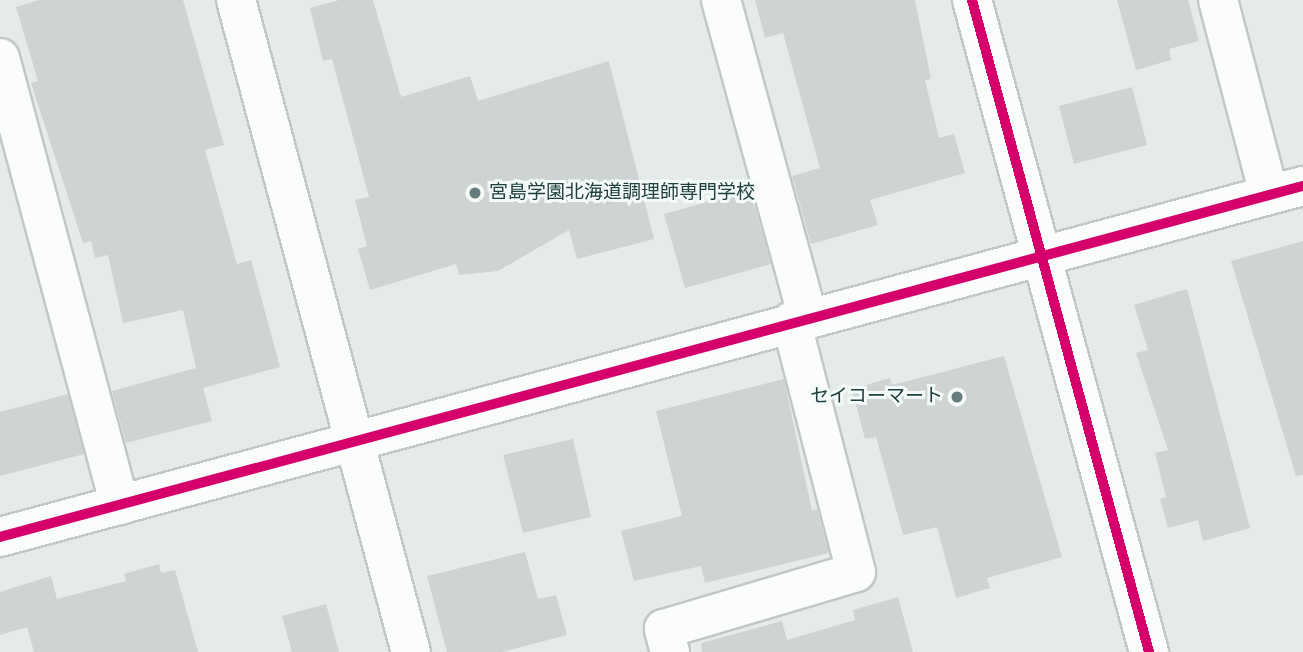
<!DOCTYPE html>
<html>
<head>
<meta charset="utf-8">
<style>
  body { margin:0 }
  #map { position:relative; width:1303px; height:652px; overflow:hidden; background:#e5ebea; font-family:"Alegreya Sans","Noto Sans JP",sans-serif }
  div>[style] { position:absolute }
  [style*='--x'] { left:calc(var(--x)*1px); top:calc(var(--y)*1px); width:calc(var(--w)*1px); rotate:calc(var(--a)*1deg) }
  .building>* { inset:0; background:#cdd4d3 }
  .roads { filter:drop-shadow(2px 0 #c2c8c7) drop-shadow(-2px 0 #c2c8c7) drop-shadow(0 2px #c2c8c7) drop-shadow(0 -2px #c2c8c7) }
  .minor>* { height:38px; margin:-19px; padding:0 19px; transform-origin:19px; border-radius:19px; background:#fbfcfc }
  .cycleway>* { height:10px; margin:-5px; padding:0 5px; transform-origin:5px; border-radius:5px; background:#d6006c }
  .dots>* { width:19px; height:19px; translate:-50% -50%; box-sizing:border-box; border:4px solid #f3faf8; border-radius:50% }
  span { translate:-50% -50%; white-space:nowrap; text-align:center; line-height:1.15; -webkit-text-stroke:6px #f3faf8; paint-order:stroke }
  .poi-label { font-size:19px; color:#204140 }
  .left { translate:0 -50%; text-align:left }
  .right { translate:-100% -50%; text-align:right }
</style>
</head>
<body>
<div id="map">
  <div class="building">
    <i style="clip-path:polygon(39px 0,183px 0,224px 145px,205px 150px,237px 264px,251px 260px,280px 367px,203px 388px,212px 421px,126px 443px,112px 391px,196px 368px,183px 310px,123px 323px,108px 255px,95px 258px,91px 241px,83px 243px,31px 83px,38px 81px,16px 7px)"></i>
    <i style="clip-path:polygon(339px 0,373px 0,401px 97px,470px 76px,478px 101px,609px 61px,654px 239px,577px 259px,569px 230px,498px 271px,459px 275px,456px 264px,370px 290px,358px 249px,367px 246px,355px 200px,369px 197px,332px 59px,323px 61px,310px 8px)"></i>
    <i style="clip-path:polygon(755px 0,915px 0,931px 79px,925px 80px,939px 138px,954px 134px,965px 173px,870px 200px,878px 225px,811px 244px,792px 176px,820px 168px,783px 33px,765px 38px)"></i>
    <i style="clip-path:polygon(1117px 0,1188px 0,1199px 41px,1169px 49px,1171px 60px,1136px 70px)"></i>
    <i style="clip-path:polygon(1132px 87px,1147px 145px,1074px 164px,1059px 106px)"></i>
    <i style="clip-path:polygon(750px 190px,771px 264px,685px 288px,664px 214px)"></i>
    <i style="clip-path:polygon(1303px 241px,1303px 475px,1296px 476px,1231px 261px)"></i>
    <i style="clip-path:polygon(1187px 289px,1250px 528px,1203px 541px,1198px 520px,1168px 528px,1160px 499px,1166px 497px,1155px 453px,1168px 450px,1136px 353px,1148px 350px,1134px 305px)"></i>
    <i style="clip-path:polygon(1004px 356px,1062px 557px,987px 578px,990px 588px,956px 598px,937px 527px,903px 535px,876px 437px,865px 439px,852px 389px,890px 378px,892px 385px)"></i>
    <i style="clip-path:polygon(784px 379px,812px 511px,817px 509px,829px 553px,705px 583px,701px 566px,634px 581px,621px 531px,682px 516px,656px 411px)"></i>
    <i style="clip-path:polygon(68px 394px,84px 454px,0 476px,0 412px)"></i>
    <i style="clip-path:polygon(573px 439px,591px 517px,523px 533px,503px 455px)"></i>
    <i style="clip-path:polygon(525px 552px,538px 599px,556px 595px,567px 635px,502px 652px,447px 652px,427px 576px)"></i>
    <i style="clip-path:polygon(159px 564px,161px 573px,175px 570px,198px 652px,34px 652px,27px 627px,0 635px,0 592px,51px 576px,57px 599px,126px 581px,124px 574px)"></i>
    <i style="clip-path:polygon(898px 597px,913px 652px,702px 652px,701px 643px,782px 621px,787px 640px,855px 620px,853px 610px)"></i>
    <i style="clip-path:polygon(326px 604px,339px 652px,292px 652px,282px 616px)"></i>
  </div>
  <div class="roads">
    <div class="minor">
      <i style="--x:236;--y:0;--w:675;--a:74.98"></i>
      <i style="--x:721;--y:0;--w:329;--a:74.7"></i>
      <i style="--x:972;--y:0;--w:676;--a:74.81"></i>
      <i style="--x:1218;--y:0;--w:201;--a:75.3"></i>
      <i style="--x:0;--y:58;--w:463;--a:75"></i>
      <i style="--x:0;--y:537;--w:1349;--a:-15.08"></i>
      <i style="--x:670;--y:652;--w:24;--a:-105"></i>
      <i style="--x:664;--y:629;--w:200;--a:-16.5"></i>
      <i style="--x:856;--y:572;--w:259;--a:-104.5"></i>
    </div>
  </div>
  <div class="cycleway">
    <i style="--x:972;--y:0;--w:676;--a:74.81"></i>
    <i style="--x:0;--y:537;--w:1349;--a:-15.08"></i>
  </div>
  <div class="dots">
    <i style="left:475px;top:193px;background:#657c7c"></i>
    <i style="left:957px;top:397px;background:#657c7c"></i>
  </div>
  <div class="poi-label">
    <span class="left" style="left:489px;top:193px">宮島学園北海道調理師専門学校</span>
    <span class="right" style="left:943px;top:397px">セイコーマート</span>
  </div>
</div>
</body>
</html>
